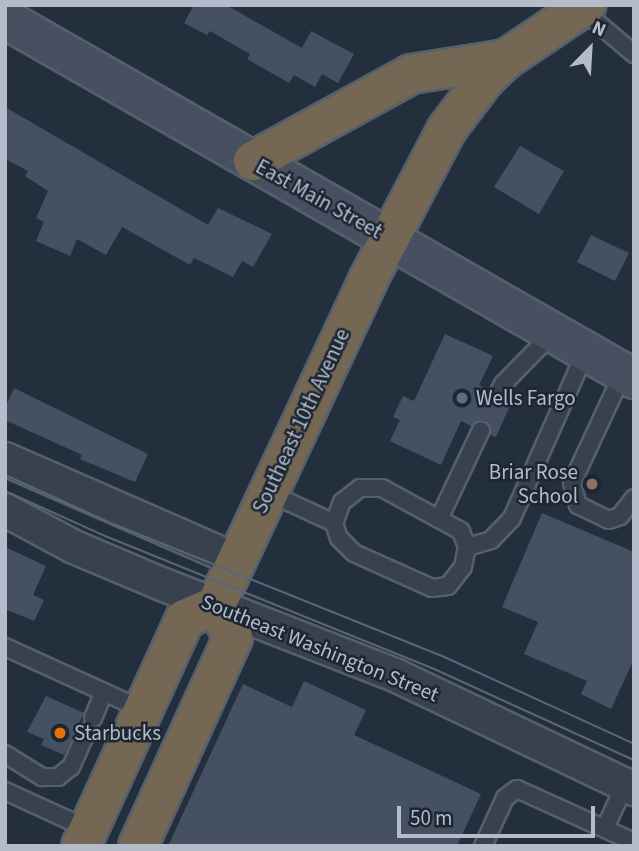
<!DOCTYPE html>
<html>
<head>
<meta charset="utf-8">
<style>
  body { margin:0 }
  #map { position:relative; width:639px; height:851px; overflow:hidden; background:#242f3e; font-family:"Source Sans 3",sans-serif }
  div>[style] { position:absolute }
  [style*='--x'] { left:calc(var(--x)*1px); top:calc(var(--y)*1px); width:calc(var(--w)*1px); rotate:calc(var(--a)*1deg) }
  .building>* { inset:0; background:#455162 }
  .roads { filter:drop-shadow(2px 0 #565f6c) drop-shadow(-2px 0 #565f6c) drop-shadow(0 2px #565f6c) drop-shadow(0 -2px #565f6c) }
  .lane>* { height:16px; margin:-8px; padding:0 8px; transform-origin:8px; border-radius:8px; background:#38414e }
  .street>* { height:32px; margin:-16px; padding:0 16px; transform-origin:16px; border-radius:16px; background:#38414e }
  .secondary>* { height:38px; margin:-19px; padding:0 19px; transform-origin:19px; border-radius:19px; background:#465061 }
  .highway>* { height:38px; margin:-19px; padding:0 19px; transform-origin:19px; border-radius:19px; background:#746855 }
  .tram>* { height:2px; margin:-1px; padding:0 1px; transform-origin:1px; border-radius:1px; background:#5a6575 }
  .dots>* { width:19px; height:19px; translate:-50% -50%; box-sizing:border-box; border:4px solid #1d2633; border-radius:50% }
  span { translate:-50% -50%; white-space:nowrap; text-align:center; line-height:1.15; -webkit-text-stroke:5px #1d2633; paint-order:stroke }
  .street-label { font-size:21px; color:#b4bcc9 }
  .poi-label { font-size:21px; color:#b4bcc9 }
  .left { translate:0 -50%; text-align:left }
  .right { translate:-100% -50%; text-align:right }
  .frame { position:absolute; inset:0; border:7px solid #b4bcc9; pointer-events:none }
  .north { position:absolute; left:555px; top:14px; width:70px; height:70px; -webkit-text-stroke:5px #1d2633; paint-order:stroke; rotate:24deg; font-size:19px; font-weight:700; line-height:28px; text-align:center; color:#b4bcc9 }
  .north::after { content:''; display:block; margin:auto; width:24px; height:32px; background:#b4bcc9; clip-path:polygon(50% 0,100% 100%,50% 72%,0 100%) }
  .scale { position:absolute; left:397px; top:806px; width:198px; height:32px; box-sizing:border-box; border:4px solid #b4bcc9; border-top:0; padding-left:9px; font-size:21px; line-height:24px; white-space:nowrap; color:#b4bcc9; -webkit-text-stroke:5px #1d2633; paint-order:stroke }
</style>
</head>
<body>
<div id="map">
  <div class="building">
    <i style="clip-path:polygon(194px 5px,226px 5px,302px 48px,311px 31px,354px 54px,338px 83px,322px 74px,315px 87px,294px 75px,289px 83px,247px 59px,250px 54px,210px 31px,207px 35px,184px 23px)"></i>
    <i style="clip-path:polygon(5px 107px,208px 225px,218px 208px,272px 234px,253px 267px,242px 261px,233px 277px,194px 258px,190px 265px,122px 227px,106px 255px,77px 239px,70px 256px,36px 241px,44px 222px,36px 218px,48px 191px,25px 176px,28px 171px,5px 159px)"></i>
    <i style="clip-path:polygon(520px 146px,564px 171px,539px 214px,494px 187px)"></i>
    <i style="clip-path:polygon(591px 235px,629px 253px,615px 281px,577px 262px)"></i>
    <i style="clip-path:polygon(445px 334px,493px 356px,479px 385px,488px 390px,489px 399px,494px 404px,503px 403px,508px 398px,512px 401px,496px 437px,490px 435px,490px 425px,485px 420px,476px 421px,471px 426px,461px 421px,441px 465px,390px 441px,400px 420px,393px 417px,403px 396px,414px 401px)"></i>
    <i style="clip-path:polygon(14px 388px,148px 454px,135px 482px,80px 459px,82px 455px,5px 420px,5px 408px)"></i>
    <i style="clip-path:polygon(542px 513px,634px 552px,634px 659px,611px 709px,581px 694px,587px 681px,524px 654px,538px 622px,502px 607px)"></i>
    <i style="clip-path:polygon(5px 547px,46px 566px,33px 595px,44px 600px,34px 621px,5px 609px)"></i>
    <i style="clip-path:polygon(304px 681px,366px 710px,354px 735px,481px 794px,457px 846px,168px 846px,243px 684px,292px 707px)"></i>
    <i style="clip-path:polygon(46px 696px,84px 713px,64px 755px,41px 745px,44px 739px,27px 732px)"></i>
  </div>
  <div class="roads">
    <div class="lane">
      <i style="--x:580;--y:8;--w:71;--a:40.4"></i>
      <i style="--x:623;--y:373;--w:121;--a:114.9"></i>
      <i style="--x:572;--y:483;--w:23;--a:75"></i>
      <i style="--x:578;--y:505;--w:34;--a:26"></i>
      <i style="--x:609;--y:520;--w:12;--a:-20"></i>
      <i style="--x:620;--y:516;--w:23;--a:-52"></i>
      <i style="--x:498;--y:394;--w:11;--a:-63"></i>
      <i style="--x:503;--y:384;--w:71;--a:-45.6"></i>
      <i style="--x:267;--y:492;--w:74;--a:24.8"></i>
      <i style="--x:334;--y:523;--w:16;--a:72"></i>
      <i style="--x:339;--y:538;--w:21;--a:45"></i>
      <i style="--x:354;--y:553;--w:85;--a:24.2"></i>
      <i style="--x:432;--y:588;--w:16;--a:-7"></i>
      <i style="--x:448;--y:586;--w:24;--a:-52"></i>
      <i style="--x:463;--y:567;--w:20;--a:-79"></i>
      <i style="--x:467;--y:547;--w:17;--a:-111"></i>
      <i style="--x:461;--y:531;--w:90;--a:-151.4"></i>
      <i style="--x:382;--y:488;--w:22;--a:180"></i>
      <i style="--x:360;--y:488;--w:23;--a:142"></i>
      <i style="--x:342;--y:502;--w:22;--a:111"></i>
      <i style="--x:439;--y:519;--w:98;--a:-64.7"></i>
      <i style="--x:467;--y:547;--w:25;--a:-16"></i>
      <i style="--x:491;--y:540;--w:30;--a:-46"></i>
      <i style="--x:512;--y:518;--w:183;--a:-66.1"></i>
      <i style="--x:5;--y:647;--w:152;--a:24.5"></i>
      <i style="--x:93;--y:718;--w:28;--a:-67"></i>
      <i style="--x:5;--y:754;--w:44;--a:31.9"></i>
      <i style="--x:42;--y:777;--w:16;--a:0"></i>
      <i style="--x:58;--y:777;--w:16;--a:-38"></i>
      <i style="--x:71;--y:767;--w:39;--a:-66"></i>
      <i style="--x:5;--y:791;--w:91;--a:24.6"></i>
      <i style="--x:605;--y:828;--w:47;--a:-65.1"></i>
      <i style="--x:483;--y:846;--w:53;--a:-65.4"></i>
      <i style="--x:505;--y:798;--w:15;--a:-37"></i>
      <i style="--x:517;--y:789;--w:128;--a:24.4"></i>
    </div>
    <div class="street">
      <i style="--x:5;--y:459;--w:252;--a:23.6"></i>
      <i style="--x:5;--y:510;--w:78;--a:28.2"></i>
      <i style="--x:74;--y:547;--w:98;--a:22.9"></i>
      <i style="--x:164;--y:585;--w:250;--a:21.3"></i>
      <i style="--x:397;--y:676;--w:263;--a:25.5"></i>
    </div>
    <div class="secondary">
      <i style="--x:5;--y:19;--w:725;--a:29.78"></i>
    </div>
    <div class="highway">
      <i style="--x:253;--y:161;--w:180;--a:-28.8"></i>
      <i style="--x:411;--y:74;--w:96;--a:-9"></i>
      <i style="--x:81;--y:846;--w:250;--a:-65.4"></i>
      <i style="--x:185;--y:619;--w:34;--a:-24"></i>
      <i style="--x:216;--y:605;--w:359;--a:-64.9"></i>
      <i style="--x:368;--y:280;--w:170;--a:-62.4"></i>
      <i style="--x:447;--y:129;--w:63;--a:-52.8"></i>
      <i style="--x:485;--y:79;--w:29;--a:-44"></i>
      <i style="--x:506;--y:59;--w:97;--a:-34"></i>
      <i style="--x:138;--y:846;--w:229;--a:-65.5"></i>
      <i style="--x:233;--y:638;--w:37;--a:-117"></i>
    </div>
  </div>
  <div class="tram">
    <i style="--x:5;--y:475;--w:116;--a:24.4"></i>
    <i style="--x:111;--y:523;--w:354;--a:21.9"></i>
    <i style="--x:440;--y:655;--w:213;--a:24.6"></i>
    <i style="--x:5;--y:491;--w:110;--a:24.2"></i>
    <i style="--x:105;--y:536;--w:355;--a:22"></i>
    <i style="--x:434;--y:669;--w:220;--a:24.5"></i>
  </div>
  <div class="dots">
    <i style="left:462px;top:398px;background:#5c6f8a"></i>
    <i style="left:592px;top:484px;background:#8d6e63"></i>
    <i style="left:60px;top:733px;background:#e8710a"></i>
  </div>
  <div class="street-label">
    <span style="left:319px;top:199px;rotate:29deg">East Main Street</span>
    <span style="left:301px;top:421px;rotate:-65deg">Southeast 10th Avenue</span>
    <span style="left:320px;top:648px;rotate:22deg">Southeast Washington Street</span>
  </div>
  <div class="poi-label">
    <span class="left" style="left:476px;top:398px">Wells Fargo</span>
    <span class="right" style="left:578px;top:484px">Briar Rose<br>School</span>
    <span class="left" style="left:74px;top:733px">Starbucks</span>
  </div>
  <div class="frame"></div>
  <div class="north">N</div>
  <div class="scale">50 m</div>
</div>
</body>
</html>
